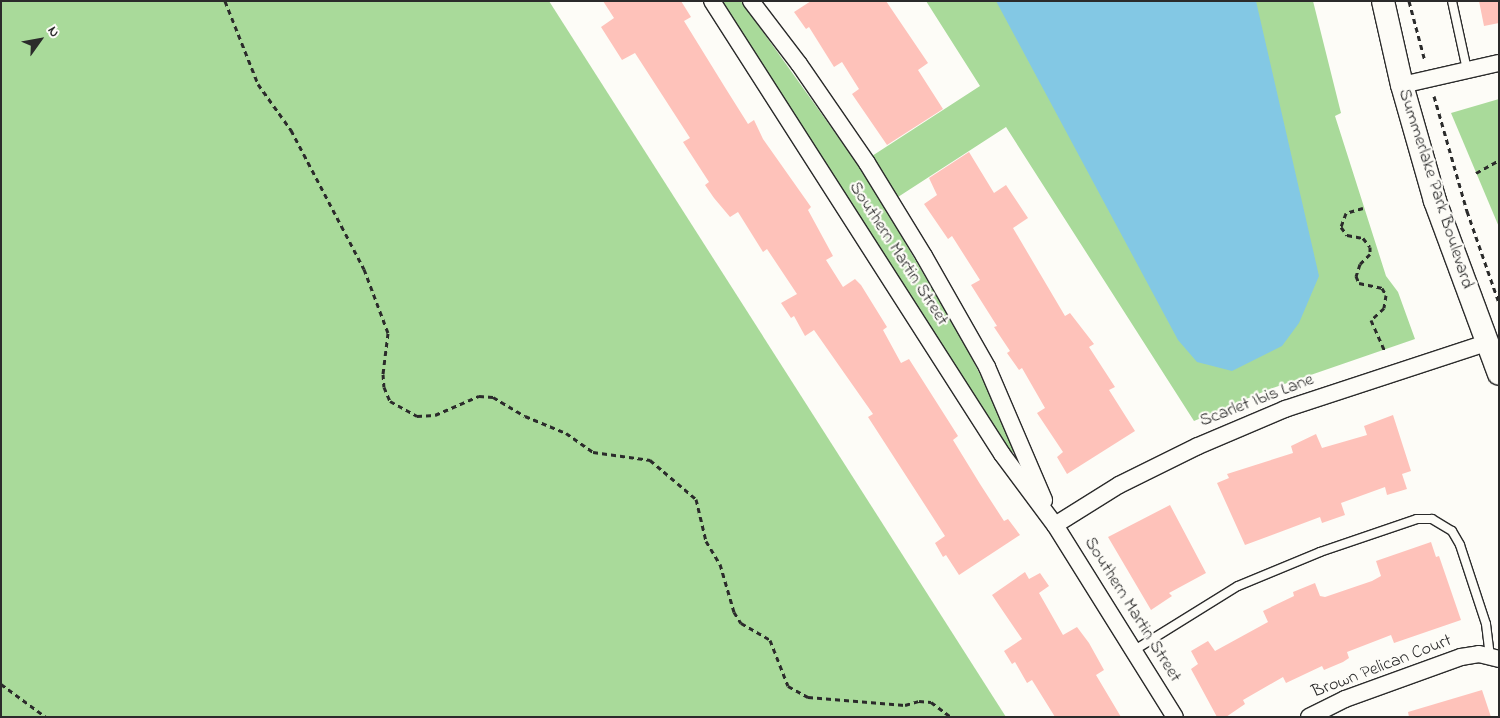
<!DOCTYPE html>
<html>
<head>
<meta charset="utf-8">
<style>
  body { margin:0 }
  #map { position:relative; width:1500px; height:718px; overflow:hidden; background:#fdfcf7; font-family:"Indie Flower",sans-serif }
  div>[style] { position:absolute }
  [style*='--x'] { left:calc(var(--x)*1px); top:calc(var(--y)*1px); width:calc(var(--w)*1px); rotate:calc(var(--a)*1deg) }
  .green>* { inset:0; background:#a9da9a }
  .water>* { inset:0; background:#83c8e4 }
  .building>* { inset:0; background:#fec2ba }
  .path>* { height:3px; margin-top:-1.5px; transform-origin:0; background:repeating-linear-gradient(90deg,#2b2b2b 0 5px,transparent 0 9px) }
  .roads { filter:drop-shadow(1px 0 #2b2b2b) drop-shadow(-1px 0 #2b2b2b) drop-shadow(0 1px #2b2b2b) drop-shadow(0 -1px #2b2b2b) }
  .service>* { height:8px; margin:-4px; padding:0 4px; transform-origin:4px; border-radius:4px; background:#fdfcf7 }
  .minor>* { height:16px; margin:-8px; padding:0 8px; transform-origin:8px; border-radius:8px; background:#fdfcf7 }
  .secondary>* { height:22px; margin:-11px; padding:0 11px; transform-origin:11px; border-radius:11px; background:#fdfcf7 }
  span { translate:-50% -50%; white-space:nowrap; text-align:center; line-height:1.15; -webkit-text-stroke:4.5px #fdfcf7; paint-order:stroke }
  .street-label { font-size:18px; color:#2b2b2b }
  .frame { position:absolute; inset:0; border:2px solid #2b2b2b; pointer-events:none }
  .north { position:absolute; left:15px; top:15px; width:50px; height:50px; -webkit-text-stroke:4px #fdfcf7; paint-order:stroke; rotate:58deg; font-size:14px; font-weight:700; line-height:20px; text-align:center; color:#2b2b2b }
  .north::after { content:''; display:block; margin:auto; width:18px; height:22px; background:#2b2b2b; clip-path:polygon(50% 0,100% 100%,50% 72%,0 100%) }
</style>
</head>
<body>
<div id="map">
  <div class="green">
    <i style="clip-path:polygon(1px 1px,549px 1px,1006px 717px,1px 717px)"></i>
    <i style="clip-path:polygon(721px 1px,741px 1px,866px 176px,964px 343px,993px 400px,1016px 449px,1014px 452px,1010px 452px)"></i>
    <i style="clip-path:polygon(926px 1px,1313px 1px,1341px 113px,1335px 116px,1386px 276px,1398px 292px,1415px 339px,1270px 389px,1194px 421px,1006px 127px,898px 197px,872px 156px,980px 86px)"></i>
    <i style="clip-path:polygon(1499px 99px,1499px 227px,1451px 113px)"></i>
  </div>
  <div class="water">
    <i style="clip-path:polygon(996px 1px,1256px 1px,1319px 276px,1299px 323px,1282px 346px,1232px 371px,1197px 362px,1178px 340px)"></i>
  </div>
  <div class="building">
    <i style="clip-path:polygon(603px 1px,681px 1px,691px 17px,684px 21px,726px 89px,748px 124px,754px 120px,763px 139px,811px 207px,808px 210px,833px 256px,826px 260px,843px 287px,855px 279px,861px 285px,887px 327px,883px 330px,901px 363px,909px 359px,958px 436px,953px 440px,980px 484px,1004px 521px,1008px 519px,1020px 535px,959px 575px,946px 555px,943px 557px,935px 543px,945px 536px,868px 417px,873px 414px,814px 330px,805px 336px,794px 316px,791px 318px,781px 303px,797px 294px,767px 249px,763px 252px,738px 212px,730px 217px,714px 198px,705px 185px,709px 182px,683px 142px,690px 138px,635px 53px,622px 60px,601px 27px,614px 18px)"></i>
    <i style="clip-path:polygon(811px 1px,886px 1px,928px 63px,918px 70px,943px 109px,887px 145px,852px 94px,859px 89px,842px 62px,834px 67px,809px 27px,806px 29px,794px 12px)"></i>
    <i style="clip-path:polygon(1479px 1px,1499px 1px,1499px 23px,1484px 26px)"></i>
    <i style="clip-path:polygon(969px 152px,994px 193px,1006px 185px,1028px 218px,1013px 228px,1065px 316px,1070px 313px,1094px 344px,1089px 347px,1115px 387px,1109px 390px,1135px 431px,1067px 474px,1057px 457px,1063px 452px,1037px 413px,1045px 408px,1022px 368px,1019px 370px,1007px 353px,1010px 351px,994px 327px,997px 326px,971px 285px,980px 280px,952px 236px,948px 239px,924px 204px,937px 195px,929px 178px)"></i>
    <i style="clip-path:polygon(1393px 415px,1411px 471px,1402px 474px,1407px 489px,1387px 495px,1385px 487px,1341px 503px,1345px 515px,1322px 523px,1320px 517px,1245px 545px,1217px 483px,1229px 478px,1227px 474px,1293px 453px,1291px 446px,1316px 434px,1322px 448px,1367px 435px,1364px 426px)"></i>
    <i style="clip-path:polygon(1170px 505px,1206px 573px,1169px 593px,1172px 596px,1151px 610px,1108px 537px)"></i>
    <i style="clip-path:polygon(1431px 542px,1436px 557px,1439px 556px,1461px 620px,1394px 643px,1391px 635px,1347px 652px,1349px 658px,1343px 662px,1324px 670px,1322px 666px,1286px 683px,1283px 677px,1243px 700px,1245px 704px,1226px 717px,1217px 717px,1191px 669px,1198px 664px,1191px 651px,1208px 641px,1215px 651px,1268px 622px,1263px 611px,1294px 596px,1293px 592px,1315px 583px,1320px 596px,1325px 597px,1372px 581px,1381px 576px,1376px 561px)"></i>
    <i style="clip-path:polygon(1025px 572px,1029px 579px,1040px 573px,1049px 586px,1039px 593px,1063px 635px,1077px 627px,1089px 643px,1104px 670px,1096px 675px,1121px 717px,1055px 717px,1032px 680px,1027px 683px,1015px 662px,1012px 664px,1004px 651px,1022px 639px,992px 595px)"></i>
    <i style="clip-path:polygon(1482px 690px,1491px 717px,1409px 717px,1408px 712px)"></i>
  </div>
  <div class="path">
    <i style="--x:225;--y:1;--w:89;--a:68.3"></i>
    <i style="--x:258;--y:84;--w:57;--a:54.3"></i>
    <i style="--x:291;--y:130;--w:157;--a:62.3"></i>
    <i style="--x:364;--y:269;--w:68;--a:69.4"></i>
    <i style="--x:388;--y:333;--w:41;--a:97"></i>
    <i style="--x:383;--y:374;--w:13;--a:86"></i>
    <i style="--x:384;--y:387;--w:15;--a:67"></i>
    <i style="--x:390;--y:401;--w:31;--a:29"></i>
    <i style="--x:417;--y:416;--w:18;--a:-3"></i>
    <i style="--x:435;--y:415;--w:48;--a:-23.4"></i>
    <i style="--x:479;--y:396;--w:14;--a:4"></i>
    <i style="--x:493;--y:397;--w:37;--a:31"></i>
    <i style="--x:525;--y:416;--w:44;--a:22.5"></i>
    <i style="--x:566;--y:433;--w:33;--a:35"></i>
    <i style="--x:593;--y:452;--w:58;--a:8"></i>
    <i style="--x:650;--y:460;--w:60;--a:40.3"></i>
    <i style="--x:696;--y:499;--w:43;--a:76.6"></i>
    <i style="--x:706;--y:541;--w:27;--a:59"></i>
    <i style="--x:720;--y:564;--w:50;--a:73.7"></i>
    <i style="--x:734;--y:612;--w:13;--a:58"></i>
    <i style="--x:741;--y:623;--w:34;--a:30"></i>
    <i style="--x:770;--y:640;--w:49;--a:68.6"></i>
    <i style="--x:788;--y:686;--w:23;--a:29"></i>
    <i style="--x:808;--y:697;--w:97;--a:4.7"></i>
    <i style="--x:905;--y:705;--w:15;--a:-16"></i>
    <i style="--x:919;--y:701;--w:12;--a:5"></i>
    <i style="--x:931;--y:702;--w:25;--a:37"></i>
    <i style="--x:1409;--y:1;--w:62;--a:75.1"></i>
    <i style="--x:1434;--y:96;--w:120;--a:74"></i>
    <i style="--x:1467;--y:211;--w:97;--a:70.8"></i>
    <i style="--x:1476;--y:173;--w:26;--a:-29"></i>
    <i style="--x:1363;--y:208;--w:18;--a:164"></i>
    <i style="--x:1346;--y:213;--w:15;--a:110"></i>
    <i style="--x:1341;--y:227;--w:10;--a:53"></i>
    <i style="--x:1347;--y:235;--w:16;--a:11"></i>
    <i style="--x:1363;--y:238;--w:11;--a:52"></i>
    <i style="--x:1370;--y:247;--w:7;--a:90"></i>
    <i style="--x:1370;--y:254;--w:14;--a:135"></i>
    <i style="--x:1360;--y:264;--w:13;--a:108"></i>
    <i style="--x:1356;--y:276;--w:8;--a:67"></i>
    <i style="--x:1359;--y:283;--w:24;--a:12"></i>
    <i style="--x:1382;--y:288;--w:8;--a:60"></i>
    <i style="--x:1386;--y:295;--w:13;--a:99"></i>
    <i style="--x:1384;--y:308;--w:18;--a:137"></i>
    <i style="--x:1371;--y:320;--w:34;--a:66"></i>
    <i style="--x:1;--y:684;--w:56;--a:36.3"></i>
  </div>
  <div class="roads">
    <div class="service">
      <i style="--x:1452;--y:1;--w:71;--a:77.7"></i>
      <i style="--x:1133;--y:651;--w:123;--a:-31.8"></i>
      <i style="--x:1238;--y:586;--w:89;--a:-22.5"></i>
      <i style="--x:1320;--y:552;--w:102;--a:-18.8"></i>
      <i style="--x:1417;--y:519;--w:15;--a:0"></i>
      <i style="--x:1432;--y:519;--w:23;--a:31"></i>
      <i style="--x:1452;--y:531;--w:16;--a:60"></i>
      <i style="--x:1460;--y:545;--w:83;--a:71.8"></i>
      <i style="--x:1486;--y:624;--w:32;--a:83"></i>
    </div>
    <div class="minor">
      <i style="--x:712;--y:1;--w:538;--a:57.37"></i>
      <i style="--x:1002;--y:454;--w:89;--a:53.3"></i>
      <i style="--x:1055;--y:525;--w:226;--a:58"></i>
      <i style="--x:751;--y:1;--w:79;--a:52.7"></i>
      <i style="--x:799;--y:64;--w:120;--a:55.5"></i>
      <i style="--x:867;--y:163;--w:109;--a:58.5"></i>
      <i style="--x:924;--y:256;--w:128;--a:60.4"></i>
      <i style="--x:987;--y:367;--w:145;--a:66.8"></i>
      <i style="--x:1402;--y:85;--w:99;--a:-12.8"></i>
      <i style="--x:1055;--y:525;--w:75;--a:-32"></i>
      <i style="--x:1119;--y:485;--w:88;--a:-26.3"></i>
      <i style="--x:1198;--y:446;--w:95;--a:-23"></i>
      <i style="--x:1285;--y:409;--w:212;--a:-18.2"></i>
      <i style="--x:1309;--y:717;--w:40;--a:-26.6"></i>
      <i style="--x:1345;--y:699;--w:123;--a:-19.9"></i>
      <i style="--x:1461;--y:657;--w:18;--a:-9"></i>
      <i style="--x:1479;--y:654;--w:21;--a:14"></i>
    </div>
    <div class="secondary">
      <i style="--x:1383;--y:1;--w:86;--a:77.3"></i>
      <i style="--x:1402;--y:85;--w:121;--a:74.1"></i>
      <i style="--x:1435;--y:201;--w:184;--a:69.7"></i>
    </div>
  </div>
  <div class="street-label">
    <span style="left:1435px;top:189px;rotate:72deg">Summerlake Park Boulevard</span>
    <span style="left:898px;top:254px;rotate:57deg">Southern Martin Street</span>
    <span style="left:1257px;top:401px;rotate:-21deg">Scarlet Ibis Lane</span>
    <span style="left:1132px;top:610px;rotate:58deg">Southern Martin Street</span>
    <span style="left:1382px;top:667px;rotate:-21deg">Brown Pelican Court</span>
  </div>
  <div class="frame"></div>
  <div class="north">N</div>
</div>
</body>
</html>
